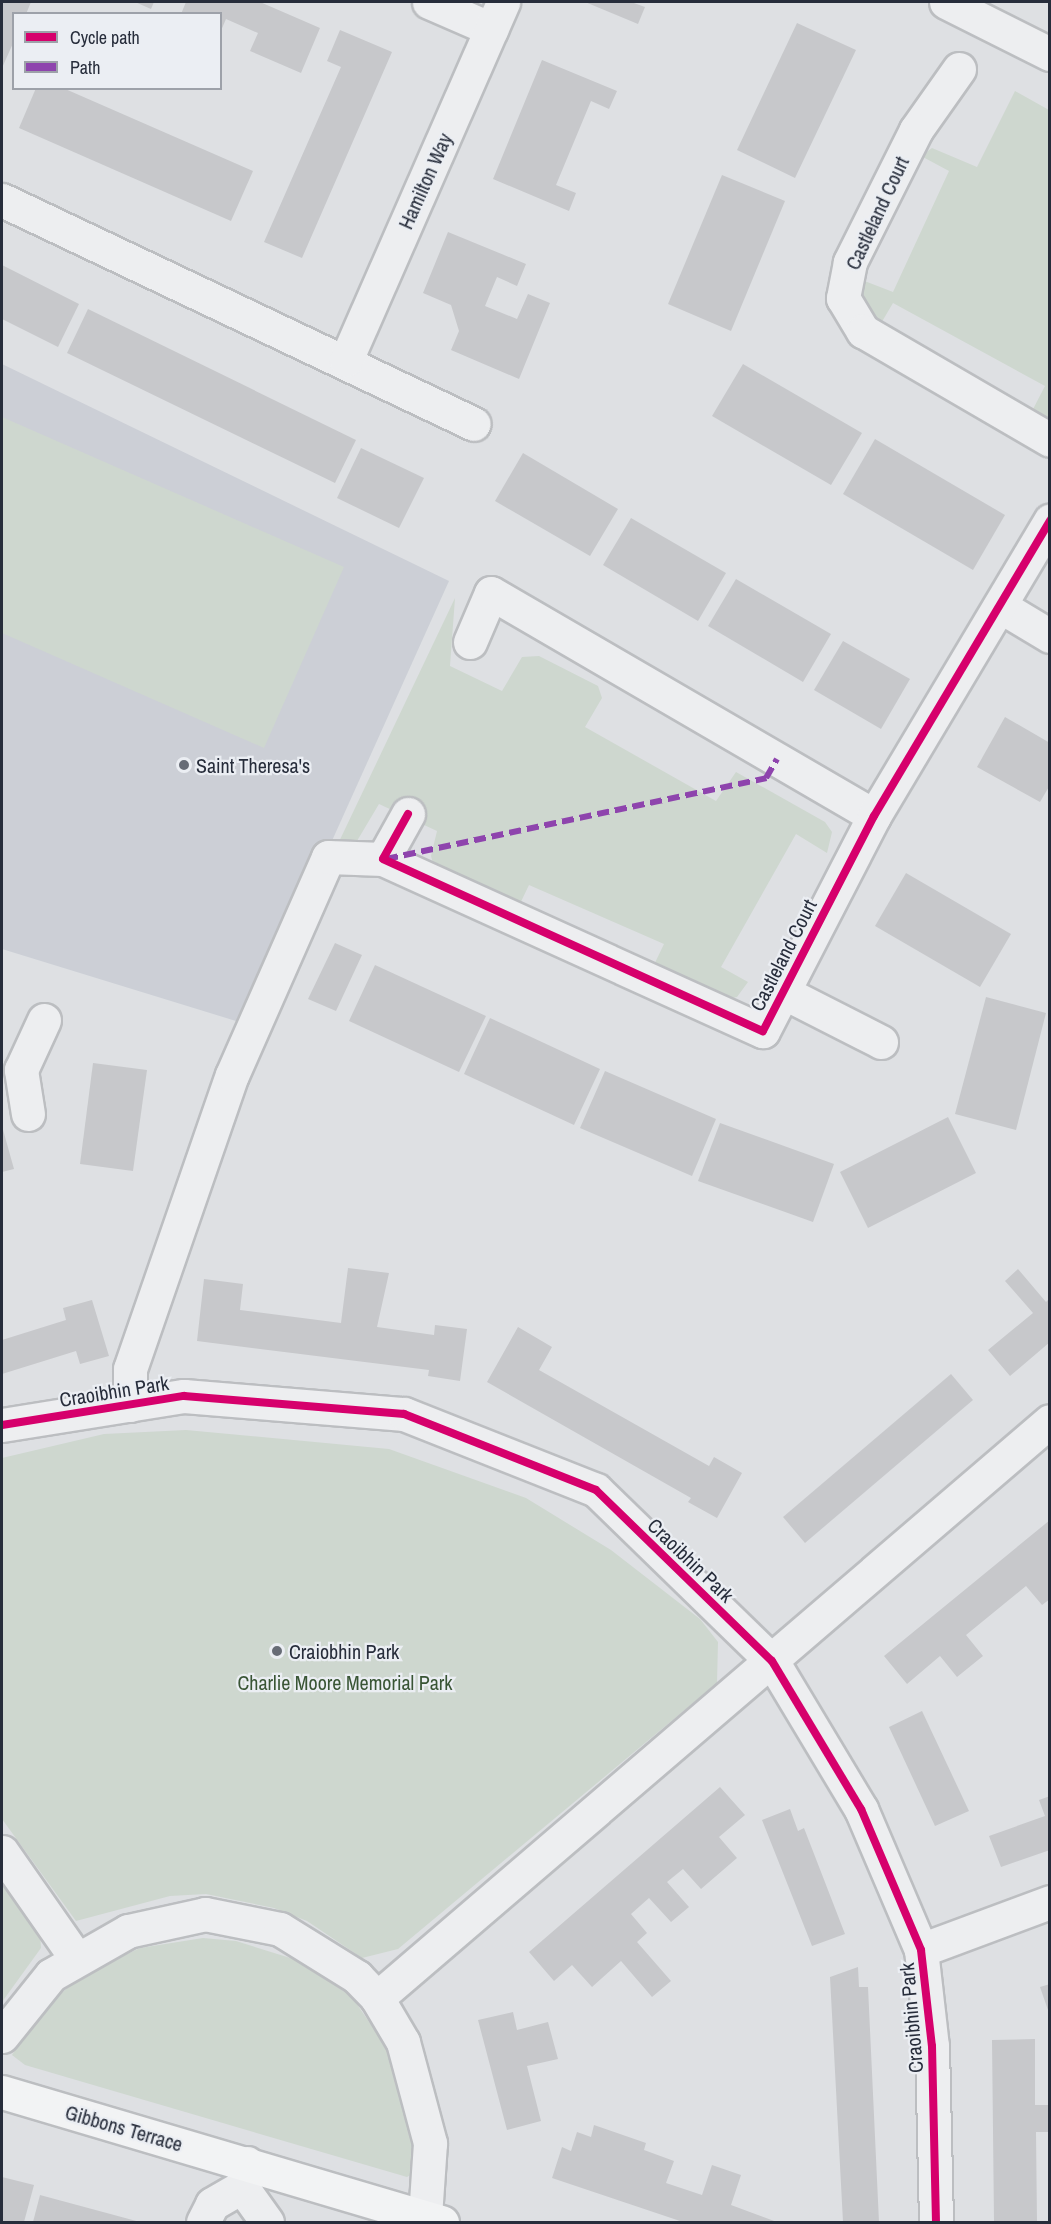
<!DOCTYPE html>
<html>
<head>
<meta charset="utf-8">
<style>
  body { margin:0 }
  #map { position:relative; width:1051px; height:2224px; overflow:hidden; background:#dee0e3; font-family:"Archivo Narrow",sans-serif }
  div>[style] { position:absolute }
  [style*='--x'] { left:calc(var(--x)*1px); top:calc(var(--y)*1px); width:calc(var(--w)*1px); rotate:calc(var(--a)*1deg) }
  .built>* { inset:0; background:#cccfd6 }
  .green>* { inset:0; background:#ced7cf }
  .building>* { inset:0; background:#c7c8cb }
  .roads { filter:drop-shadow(2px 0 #bcbec1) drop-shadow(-2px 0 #bcbec1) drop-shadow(0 2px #bcbec1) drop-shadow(0 -2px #bcbec1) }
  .minor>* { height:33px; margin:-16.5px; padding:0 16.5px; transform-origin:16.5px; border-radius:16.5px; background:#edeef0 }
  .major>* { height:33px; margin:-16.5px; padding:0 16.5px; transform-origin:16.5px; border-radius:16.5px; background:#f2f3f4 }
  .quiet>* { height:6px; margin-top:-3px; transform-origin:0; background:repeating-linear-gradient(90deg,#8e44ad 0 12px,transparent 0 18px) }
  .cycleway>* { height:8px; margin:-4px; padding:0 4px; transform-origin:4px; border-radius:4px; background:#d6006c }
  .dots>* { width:16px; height:16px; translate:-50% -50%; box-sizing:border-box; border:3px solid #ebeef3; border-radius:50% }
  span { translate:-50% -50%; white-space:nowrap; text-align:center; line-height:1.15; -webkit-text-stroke:4.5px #ebeef3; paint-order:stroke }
  .street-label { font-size:20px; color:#272d3b }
  .poi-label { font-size:20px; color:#272d3b }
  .left { translate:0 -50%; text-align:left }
  .park-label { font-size:20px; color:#395535 }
  .frame { position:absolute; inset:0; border:3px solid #272d3b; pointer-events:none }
  .legend { position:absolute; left:12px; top:12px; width:210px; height:78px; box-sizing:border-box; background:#ebeef3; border:2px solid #9da1a9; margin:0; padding:8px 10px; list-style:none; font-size:18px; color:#272d3b }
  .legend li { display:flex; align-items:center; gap:12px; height:30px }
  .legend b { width:30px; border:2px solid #9da1a9 }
</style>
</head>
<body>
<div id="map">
  <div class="built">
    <i style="clip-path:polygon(2px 364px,449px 581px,249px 1025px,2px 949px)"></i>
  </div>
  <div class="green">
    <i style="clip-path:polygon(1015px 91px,1049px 110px,1049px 420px,1030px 415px,1045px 386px,893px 303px,880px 325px,864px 312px,859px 299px,862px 280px,893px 292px,949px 171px,921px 156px,932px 148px,977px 167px)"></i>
    <i style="clip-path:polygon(2px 417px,344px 567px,264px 748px,2px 633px)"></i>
    <i style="clip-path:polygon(455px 598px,450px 666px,502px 691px,522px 657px,539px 656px,598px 686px,602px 698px,585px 727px,716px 801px,736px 772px,825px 822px,832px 832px,827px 853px,796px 834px,721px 967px,748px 982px,737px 997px,713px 1002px,651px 971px,664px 944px,529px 885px,517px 910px,436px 874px,431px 856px,437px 831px,379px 804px,351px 851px,336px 848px)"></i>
    <i style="clip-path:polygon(186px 1430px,389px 1449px,526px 1498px,611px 1550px,700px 1619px,718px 1642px,717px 1683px,398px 1949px,362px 1958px,307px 1921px,274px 1908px,206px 1894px,170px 1896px,76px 1921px,2px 1819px,2px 1458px,104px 1434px)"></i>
    <i style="clip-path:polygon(2px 1877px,40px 1932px,41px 1948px,2px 2002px)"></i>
    <i style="clip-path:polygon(203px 1938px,236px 1941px,300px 1961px,352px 1997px,391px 2054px,402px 2084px,416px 2158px,414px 2173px,407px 2177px,25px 2065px,12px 2055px,40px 2012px,81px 1976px,140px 1948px)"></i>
  </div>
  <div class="building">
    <i style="clip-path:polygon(2px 2px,31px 2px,26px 14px,14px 14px,14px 41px,2px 68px)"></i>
    <i style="clip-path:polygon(135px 2px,154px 2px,151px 9px)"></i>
    <i style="clip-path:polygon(186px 2px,260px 2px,320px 28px,301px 73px,250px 51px,258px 33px,226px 19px,220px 33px,220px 14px,181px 14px)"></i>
    <i style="clip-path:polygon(585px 2px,631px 2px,645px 7px,638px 24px)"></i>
    <i style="clip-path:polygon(797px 23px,856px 50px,795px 178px,737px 150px)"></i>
    <i style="clip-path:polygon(340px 30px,392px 52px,302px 258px,264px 242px,341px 67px,327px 61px)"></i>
    <i style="clip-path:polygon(542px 60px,617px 91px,609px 109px,591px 101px,556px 185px,576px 193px,569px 211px,493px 179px)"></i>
    <i style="clip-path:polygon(36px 88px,63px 88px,253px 171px,231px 221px,19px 128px)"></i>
    <i style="clip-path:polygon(722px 175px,785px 201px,731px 331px,668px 304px)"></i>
    <i style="clip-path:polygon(448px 232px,526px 264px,517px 286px,497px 277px,485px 306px,517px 319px,528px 294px,550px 303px,519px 379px,451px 350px,459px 331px,451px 305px,423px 293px)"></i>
    <i style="clip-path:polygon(2px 265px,79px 304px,58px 347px,2px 319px)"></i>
    <i style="clip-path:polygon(88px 309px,356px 440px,335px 483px,67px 353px)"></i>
    <i style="clip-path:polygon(743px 364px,862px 433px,831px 485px,712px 416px)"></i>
    <i style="clip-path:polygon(875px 439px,1005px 515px,973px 570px,843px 494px)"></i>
    <i style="clip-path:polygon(361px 448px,424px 478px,399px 528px,337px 498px)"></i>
    <i style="clip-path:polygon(523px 453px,618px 509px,590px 556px,495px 501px)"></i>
    <i style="clip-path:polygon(631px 518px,726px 573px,698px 621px,603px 565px)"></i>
    <i style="clip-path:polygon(736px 579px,831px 634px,803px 682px,708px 626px)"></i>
    <i style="clip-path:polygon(843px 641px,910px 679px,881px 729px,814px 690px)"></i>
    <i style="clip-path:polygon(1005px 717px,1050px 743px,1050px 785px,1040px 802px,977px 767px)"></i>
    <i style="clip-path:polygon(906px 873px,1011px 934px,980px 987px,875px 926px)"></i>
    <i style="clip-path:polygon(335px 943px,362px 955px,336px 1011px,308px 999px)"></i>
    <i style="clip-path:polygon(375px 965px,486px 1016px,459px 1072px,349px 1021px)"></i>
    <i style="clip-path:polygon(986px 997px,1046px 1013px,1016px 1130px,955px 1114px)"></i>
    <i style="clip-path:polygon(490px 1018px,600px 1069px,574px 1125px,464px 1074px)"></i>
    <i style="clip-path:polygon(93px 1063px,147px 1070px,133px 1171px,80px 1164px)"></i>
    <i style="clip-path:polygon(605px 1071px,716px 1119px,692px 1176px,580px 1128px)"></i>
    <i style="clip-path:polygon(948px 1117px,976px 1173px,868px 1228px,840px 1172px)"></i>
    <i style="clip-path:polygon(720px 1123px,834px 1164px,813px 1222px,698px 1181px)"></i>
    <i style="clip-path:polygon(2px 1126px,14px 1169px,2px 1172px)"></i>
    <i style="clip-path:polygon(348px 1268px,389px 1273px,377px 1327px,434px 1335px,435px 1325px,467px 1329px,460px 1381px,428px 1376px,429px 1370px,197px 1341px,204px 1279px,243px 1284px,240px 1310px,341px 1323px)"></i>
    <i style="clip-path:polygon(1018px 1269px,1046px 1302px,1050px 1298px,1050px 1342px,1010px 1376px,988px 1350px,1033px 1313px,1005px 1281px)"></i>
    <i style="clip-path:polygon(92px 1300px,109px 1356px,80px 1364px,76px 1351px,2px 1374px,2px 1340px,66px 1320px,63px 1308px)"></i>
    <i style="clip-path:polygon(518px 1327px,552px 1347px,539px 1370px,709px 1466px,714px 1457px,742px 1473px,717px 1518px,688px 1502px,691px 1498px,487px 1382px)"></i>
    <i style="clip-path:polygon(951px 1374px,973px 1400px,805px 1543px,783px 1517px)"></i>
    <i style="clip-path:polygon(1050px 1520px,1050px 1599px,1042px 1605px,1026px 1586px,966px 1635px,983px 1656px,957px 1677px,940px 1656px,907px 1684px,884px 1656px)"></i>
    <i style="clip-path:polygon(922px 1711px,969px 1811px,935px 1826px,889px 1727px)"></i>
    <i style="clip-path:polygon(720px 1787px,745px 1815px,719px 1837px,737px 1858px,701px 1889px,683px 1869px,667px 1882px,689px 1907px,671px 1922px,649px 1898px,631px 1914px,647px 1933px,637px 1942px,671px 1981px,652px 1997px,621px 1961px,592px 1987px,572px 1965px,554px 1981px,529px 1952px)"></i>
    <i style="clip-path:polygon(1050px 1796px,1050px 1850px,1001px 1867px,989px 1836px,1045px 1816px,1039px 1800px)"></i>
    <i style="clip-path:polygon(790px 1809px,798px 1831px,804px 1828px,845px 1934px,812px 1946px,762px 1820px)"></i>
    <i style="clip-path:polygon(858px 1967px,859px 1987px,868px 1987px,879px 2222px,843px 2222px,830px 1977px)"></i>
    <i style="clip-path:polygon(1050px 1984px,1050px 2013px,1049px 2013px,1040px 1987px)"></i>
    <i style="clip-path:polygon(513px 2012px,517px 2030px,548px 2022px,558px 2059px,527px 2066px,541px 2121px,507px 2130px,478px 2020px)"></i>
    <i style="clip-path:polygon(1035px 2039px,1035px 2105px,1050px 2105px,1050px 2132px,1036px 2132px,1037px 2222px,994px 2222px,992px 2040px)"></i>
    <i style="clip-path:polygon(594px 2125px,646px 2143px,644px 2150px,674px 2161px,666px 2183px,702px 2195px,712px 2165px,741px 2175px,731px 2205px,777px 2222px,683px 2222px,552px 2178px,562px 2147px,571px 2151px,577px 2132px,591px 2137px)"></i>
    <i style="clip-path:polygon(2px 2177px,34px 2185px,24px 2222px,2px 2222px)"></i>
    <i style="clip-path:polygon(40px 2195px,140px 2222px,33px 2222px)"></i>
  </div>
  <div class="roads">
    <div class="minor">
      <i style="--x:429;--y:2;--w:68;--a:23.5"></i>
      <i style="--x:946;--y:2;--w:116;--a:26.6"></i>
      <i style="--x:959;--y:69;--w:75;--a:125.2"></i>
      <i style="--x:916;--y:130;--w:148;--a:116.6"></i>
      <i style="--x:850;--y:262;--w:37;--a:101"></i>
      <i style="--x:843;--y:298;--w:39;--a:59"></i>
      <i style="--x:863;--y:331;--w:216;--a:30.2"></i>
      <i style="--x:2;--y:200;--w:522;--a:25.39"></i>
      <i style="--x:346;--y:360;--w:391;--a:-66.3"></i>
      <i style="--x:1000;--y:606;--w:58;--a:31"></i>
      <i style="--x:470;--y:642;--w:53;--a:-66.8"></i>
      <i style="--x:491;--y:593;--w:443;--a:30.2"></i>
      <i style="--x:408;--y:814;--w:51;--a:119.1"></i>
      <i style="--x:383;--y:859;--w:417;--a:24.4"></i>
      <i style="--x:763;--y:1031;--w:242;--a:-62.7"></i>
      <i style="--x:874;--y:816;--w:344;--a:-59.2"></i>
      <i style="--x:783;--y:992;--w:110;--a:27"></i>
      <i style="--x:28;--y:1114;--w:45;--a:-99"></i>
      <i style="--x:21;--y:1070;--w:55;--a:-65.3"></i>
      <i style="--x:130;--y:1405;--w:36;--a:-90"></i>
      <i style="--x:130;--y:1369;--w:311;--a:-70.9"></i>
      <i style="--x:232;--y:1075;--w:238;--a:-66.2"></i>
      <i style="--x:328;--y:857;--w:55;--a:2.1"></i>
      <i style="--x:2;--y:1425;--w:184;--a:-9.1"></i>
      <i style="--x:184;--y:1396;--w:221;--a:4.7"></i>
      <i style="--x:404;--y:1414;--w:206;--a:21.6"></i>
      <i style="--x:596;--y:1490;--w:245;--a:44.2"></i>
      <i style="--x:772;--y:1661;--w:173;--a:59"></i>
      <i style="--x:861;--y:1809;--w:153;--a:66.9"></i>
      <i style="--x:921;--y:1950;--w:97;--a:83.5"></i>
      <i style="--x:932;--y:2046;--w:176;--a:88.7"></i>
      <i style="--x:2;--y:1852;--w:129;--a:55.1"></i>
      <i style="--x:921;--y:1950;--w:138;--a:-20.4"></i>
      <i style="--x:377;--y:1998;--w:886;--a:-40.61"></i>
      <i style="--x:2;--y:2036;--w:78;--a:-51.2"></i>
      <i style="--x:51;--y:1975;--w:89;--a:-29.7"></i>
      <i style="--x:128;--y:1931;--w:79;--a:-12.4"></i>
      <i style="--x:205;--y:1914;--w:76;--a:11.3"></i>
      <i style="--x:280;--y:1929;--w:91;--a:31.9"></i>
      <i style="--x:357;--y:1977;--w:29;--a:46"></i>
      <i style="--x:377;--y:1998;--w:51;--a:59.4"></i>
      <i style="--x:403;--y:2042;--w:105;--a:75"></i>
      <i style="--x:430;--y:2143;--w:74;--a:93.9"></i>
      <i style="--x:247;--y:2163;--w:25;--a:102"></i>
      <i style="--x:242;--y:2187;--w:43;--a:54.5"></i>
      <i style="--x:203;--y:2222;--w:20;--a:-63"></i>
      <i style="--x:212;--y:2204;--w:34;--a:-30"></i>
    </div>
    <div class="major">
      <i style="--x:2;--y:2092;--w:459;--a:16.5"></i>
    </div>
  </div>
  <div class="quiet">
    <i style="--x:386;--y:859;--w:389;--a:-12"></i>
    <i style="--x:766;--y:778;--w:22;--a:-60"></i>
  </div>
  <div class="cycleway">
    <i style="--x:408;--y:814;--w:51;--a:119.1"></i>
    <i style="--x:383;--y:859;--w:417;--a:24.4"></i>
    <i style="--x:763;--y:1031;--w:242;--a:-62.7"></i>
    <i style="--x:874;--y:816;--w:344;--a:-59.2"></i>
    <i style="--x:2;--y:1425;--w:184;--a:-9.1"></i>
    <i style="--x:184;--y:1396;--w:221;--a:4.7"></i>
    <i style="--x:404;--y:1414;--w:206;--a:21.6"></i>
    <i style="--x:596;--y:1490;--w:245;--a:44.2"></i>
    <i style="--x:772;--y:1661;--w:173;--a:59"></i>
    <i style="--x:861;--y:1809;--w:153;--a:66.9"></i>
    <i style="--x:921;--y:1950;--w:97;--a:83.5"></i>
    <i style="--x:932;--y:2046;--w:176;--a:88.7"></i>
  </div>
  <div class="dots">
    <i style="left:184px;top:765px;background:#676c76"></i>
    <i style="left:277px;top:1651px;background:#676c76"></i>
  </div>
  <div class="street-label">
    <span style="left:425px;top:181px;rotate:-66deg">Hamilton Way</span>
    <span style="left:877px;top:213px;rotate:-65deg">Castleland Court</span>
    <span style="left:783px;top:955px;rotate:-63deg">Castleland Court</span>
    <span style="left:114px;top:1391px;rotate:-9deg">Craoibhin Park</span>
    <span style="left:691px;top:1560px;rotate:44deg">Craoibhin Park</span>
    <span style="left:911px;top:2018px;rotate:-95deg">Craoibhin Park</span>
    <span style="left:124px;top:2128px;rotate:16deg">Gibbons Terrace</span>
  </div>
  <div class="poi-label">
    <span class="left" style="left:196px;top:765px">Saint Theresa's</span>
    <span class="left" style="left:289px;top:1651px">Craiobhin Park</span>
  </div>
  <div class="park-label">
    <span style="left:345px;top:1682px">Charlie Moore Memorial Park</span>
  </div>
  <div class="frame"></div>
  <ul class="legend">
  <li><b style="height:8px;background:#d6006c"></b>Cycle path</li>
  <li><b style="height:8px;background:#8e44ad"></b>Path</li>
  </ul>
</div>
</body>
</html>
